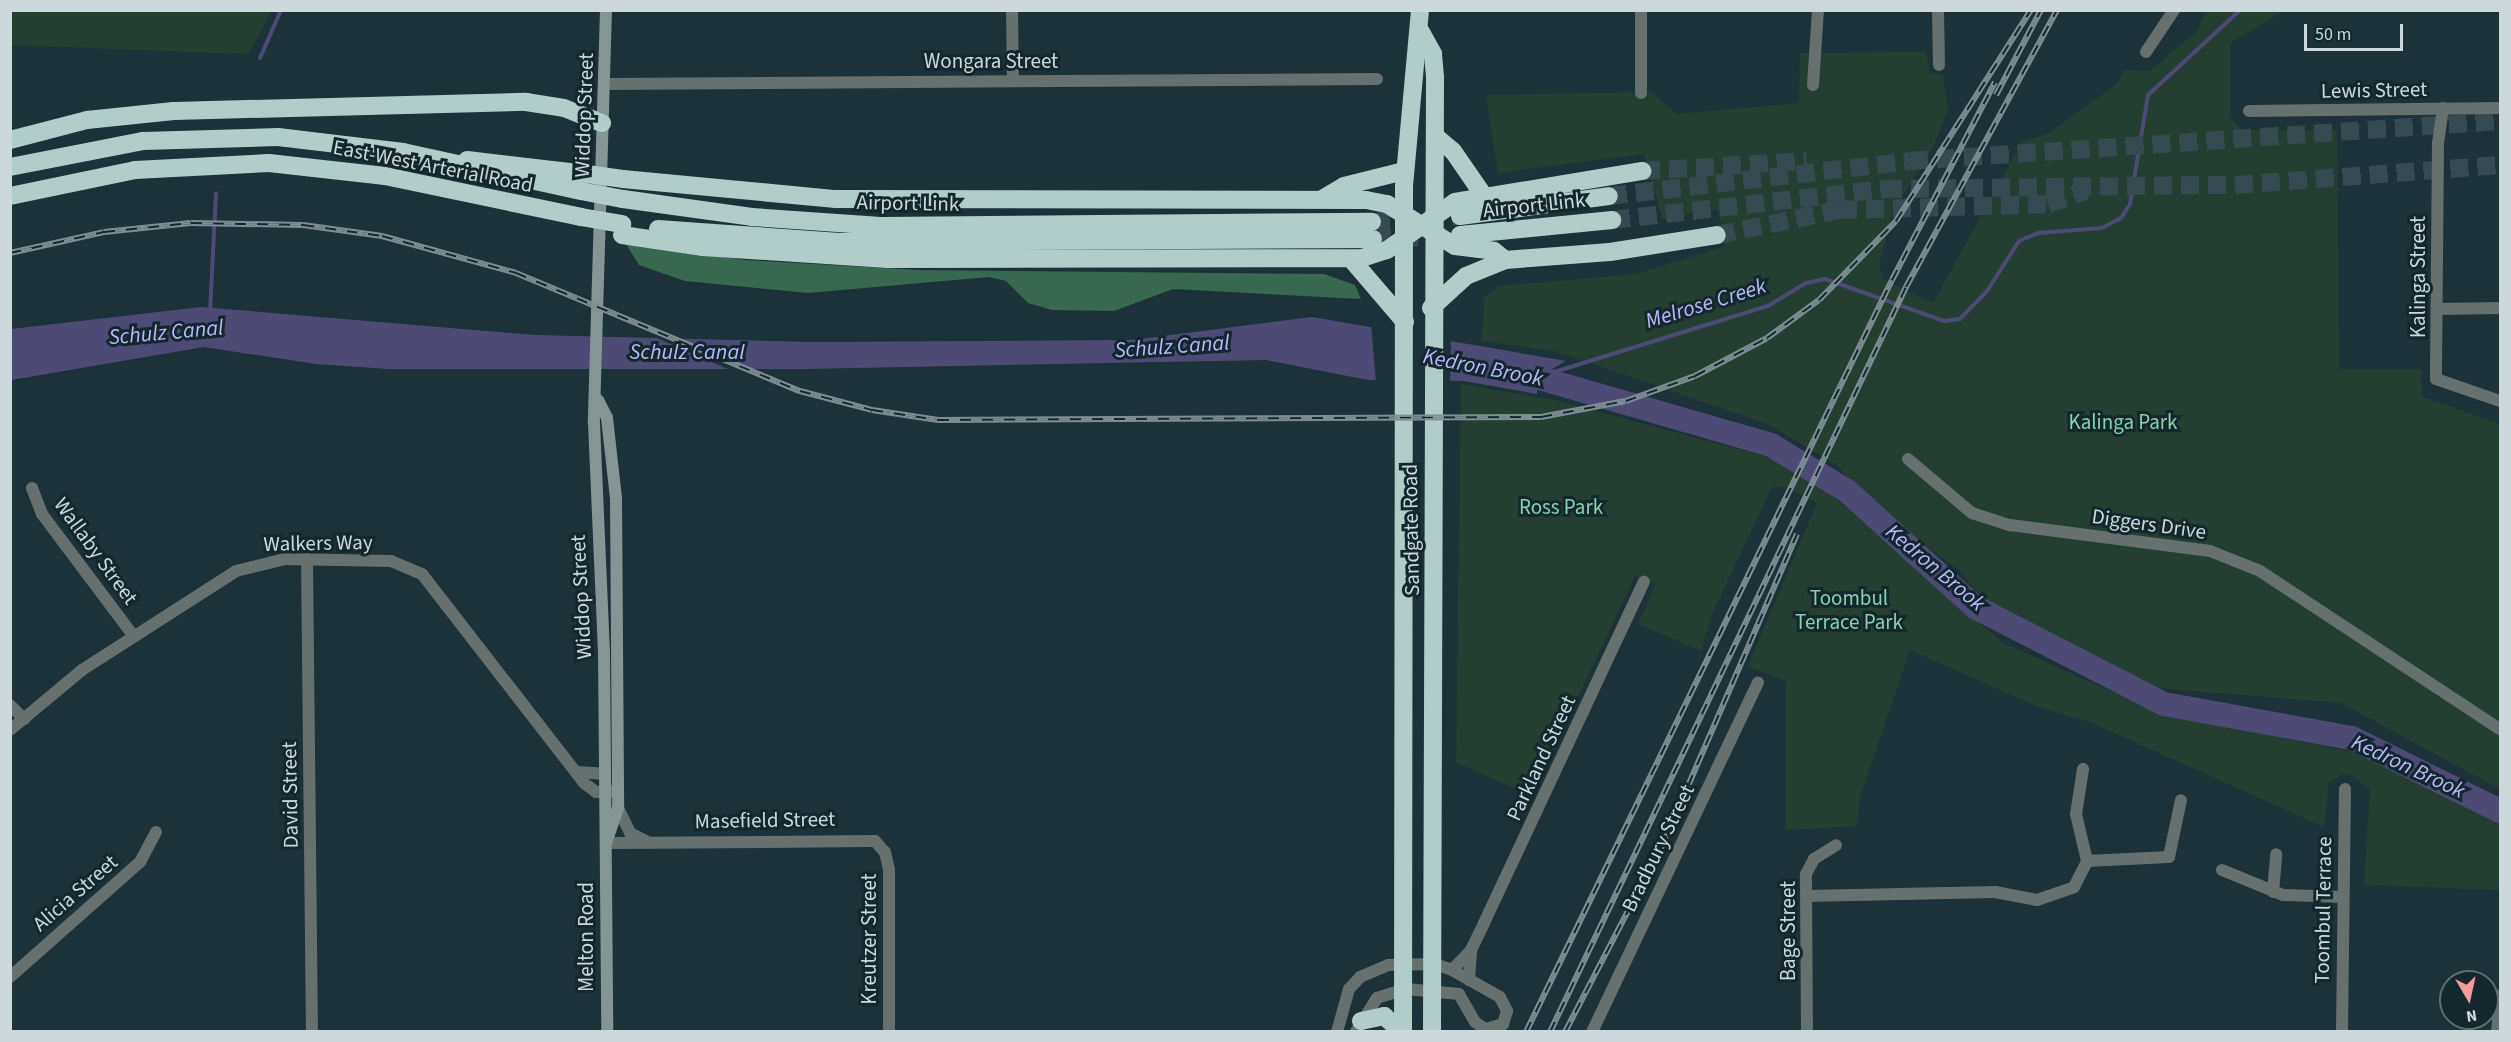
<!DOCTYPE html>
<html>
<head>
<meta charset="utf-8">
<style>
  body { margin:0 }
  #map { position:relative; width:2511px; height:1042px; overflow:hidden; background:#1d3138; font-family:"Source Sans 3",sans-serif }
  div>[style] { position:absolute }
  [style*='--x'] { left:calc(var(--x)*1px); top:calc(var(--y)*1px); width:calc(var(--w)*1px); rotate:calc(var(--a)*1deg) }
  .green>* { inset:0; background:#243f31 }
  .forest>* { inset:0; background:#376850 }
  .water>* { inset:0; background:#4d4b75 }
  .pier>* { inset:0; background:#1d3138 }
  .stream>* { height:4px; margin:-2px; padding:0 2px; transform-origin:2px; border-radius:2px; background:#4d4b75 }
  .river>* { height:24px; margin:-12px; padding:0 12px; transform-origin:12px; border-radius:12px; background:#4d4b75 }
  .highway-tunnel>* { height:18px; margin-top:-9px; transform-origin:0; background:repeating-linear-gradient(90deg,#374a51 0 18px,transparent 0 27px) }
  .street>* { height:12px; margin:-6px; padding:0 6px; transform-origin:6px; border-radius:6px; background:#65706f }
  .secondary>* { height:12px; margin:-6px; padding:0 6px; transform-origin:6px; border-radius:6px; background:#849594 }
  .highway>* { height:18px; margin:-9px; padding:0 9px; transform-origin:9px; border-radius:9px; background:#b2ccca }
  .rail>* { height:6px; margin-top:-3px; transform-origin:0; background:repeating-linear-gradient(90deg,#13272d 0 11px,#7f8e94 0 22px); box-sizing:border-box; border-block:2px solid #7f8e94 }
  .highway-bridge>* { height:18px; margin:-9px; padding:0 9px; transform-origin:9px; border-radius:9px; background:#b2ccca }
  span { translate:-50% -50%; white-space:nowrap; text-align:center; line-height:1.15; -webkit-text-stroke:6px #13272d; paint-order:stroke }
  .street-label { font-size:21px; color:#ccd8dc }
  .park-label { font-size:21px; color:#85d4ab }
  .water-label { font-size:22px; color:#bab9ff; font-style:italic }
  .frame { position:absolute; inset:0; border:12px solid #ccd8dc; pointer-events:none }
  .north { position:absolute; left:2439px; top:970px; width:60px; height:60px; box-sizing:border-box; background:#13272d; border:2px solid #5d6e73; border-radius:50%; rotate:171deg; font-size:16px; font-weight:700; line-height:24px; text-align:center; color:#ccd8dc }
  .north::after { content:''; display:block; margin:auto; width:21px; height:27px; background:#f59b9d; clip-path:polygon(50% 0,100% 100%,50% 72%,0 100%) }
  .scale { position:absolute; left:2304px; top:24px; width:99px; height:27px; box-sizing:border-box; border:3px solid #ccd8dc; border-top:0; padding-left:8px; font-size:18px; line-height:21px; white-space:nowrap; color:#ccd8dc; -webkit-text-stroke:4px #13272d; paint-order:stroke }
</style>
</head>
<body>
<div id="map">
  <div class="green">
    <i style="clip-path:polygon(10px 11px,11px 10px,272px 11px,248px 54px,11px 45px)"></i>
    <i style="clip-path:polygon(2205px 11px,2284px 11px,2230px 43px,2230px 117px,2242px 130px,2337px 130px,2339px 369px,2421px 369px,2422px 397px,2500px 424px,2500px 789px,2341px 703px,2158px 688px,1989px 608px,1961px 572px,1866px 501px,1837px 465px,1768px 424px,1555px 351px,1482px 341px,1484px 298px,1499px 286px,1636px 274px,1726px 246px,1717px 209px,1662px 219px,1644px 154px,1498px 173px,1486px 95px,1652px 92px,1677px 114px,1799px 103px,1800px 53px,1926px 52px,1930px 73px,1943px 74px,1948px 110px,1933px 147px,1893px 211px,1879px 266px,1883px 279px,1933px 303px,2022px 142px,2049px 133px,2118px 83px,2124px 70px,2150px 71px,2198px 30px)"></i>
    <i style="clip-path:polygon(1461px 384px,1559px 401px,1768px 457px,1828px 492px,2003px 643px,2160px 713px,2353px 752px,2500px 823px,2500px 890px,2364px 885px,2370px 790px,2353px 776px,2342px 774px,2329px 783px,2324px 827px,2090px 722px,2041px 708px,1910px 650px,1859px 800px,1857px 826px,1786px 830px,1786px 681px,1748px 666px,1817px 503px,1785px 487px,1772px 487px,1712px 614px,1701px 651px,1638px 624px,1656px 584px,1635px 576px,1531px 796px,1456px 762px)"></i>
  </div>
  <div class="forest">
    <i style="clip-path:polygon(626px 244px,746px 260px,918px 270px,1324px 274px,1355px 285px,1361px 299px,1173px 289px,1114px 311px,1052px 310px,1028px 303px,1006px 281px,989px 277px,808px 293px,685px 281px,639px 265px)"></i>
  </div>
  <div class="water">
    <i style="clip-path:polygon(201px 307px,535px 335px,812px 342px,1132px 340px,1312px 317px,1566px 361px,1538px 377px,1537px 394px,1464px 381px,1368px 380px,1266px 360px,804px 369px,389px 369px,316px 364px,204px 347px,11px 380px,11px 329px)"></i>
  </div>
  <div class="pier">
    <i style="clip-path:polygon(1371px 323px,1451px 338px,1450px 384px,1376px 383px)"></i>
    <i style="clip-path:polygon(650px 335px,673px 336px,757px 372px,735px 372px)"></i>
  </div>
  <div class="stream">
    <i style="--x:260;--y:58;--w:52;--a:-66.4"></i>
    <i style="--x:210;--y:312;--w:119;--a:-87.1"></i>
    <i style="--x:1538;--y:377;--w:241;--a:-17.2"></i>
    <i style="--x:1768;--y:306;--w:44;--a:-31.2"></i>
    <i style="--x:1806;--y:283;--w:19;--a:-12"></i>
    <i style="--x:1825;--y:279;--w:126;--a:19.4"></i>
    <i style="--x:1944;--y:321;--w:16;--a:-7"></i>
    <i style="--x:1960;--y:319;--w:39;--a:-46"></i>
    <i style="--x:1987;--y:291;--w:59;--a:-57.4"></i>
    <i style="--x:2019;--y:241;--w:21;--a:-23"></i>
    <i style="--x:2038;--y:233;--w:64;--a:-4.5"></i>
    <i style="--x:2102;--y:228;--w:21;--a:-28"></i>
    <i style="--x:2121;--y:218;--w:17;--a:-57"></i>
    <i style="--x:2130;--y:204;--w:110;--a:-80.6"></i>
    <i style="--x:2148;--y:95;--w:125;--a:-42.7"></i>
  </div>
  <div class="river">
    <i style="--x:1508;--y:369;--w:274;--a:16.1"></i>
    <i style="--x:1771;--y:445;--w:89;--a:31.2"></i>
    <i style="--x:1847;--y:491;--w:173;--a:42.2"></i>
    <i style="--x:1975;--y:607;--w:212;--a:27.2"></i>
    <i style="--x:2164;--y:704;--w:191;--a:10.3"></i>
    <i style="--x:2352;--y:738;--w:165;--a:26.3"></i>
  </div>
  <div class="highway-tunnel">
    <i style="--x:1642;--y:171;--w:165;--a:-3.5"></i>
    <i style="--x:1609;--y:196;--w:303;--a:-6.6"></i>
    <i style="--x:1910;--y:161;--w:591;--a:-3.88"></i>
    <i style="--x:1612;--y:220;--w:274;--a:-6.5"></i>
    <i style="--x:1884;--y:189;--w:351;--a:-0.7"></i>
    <i style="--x:2235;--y:185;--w:266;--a:-4.3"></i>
    <i style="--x:1372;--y:222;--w:88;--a:-3.9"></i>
    <i style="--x:1717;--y:235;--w:125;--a:-11.6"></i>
    <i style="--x:1839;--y:210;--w:209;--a:-1.6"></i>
    <i style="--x:2048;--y:204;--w:40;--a:-18.9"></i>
    <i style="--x:1373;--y:239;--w:74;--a:-2.3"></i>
  </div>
  <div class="street">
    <i style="--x:1012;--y:10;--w:70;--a:89.2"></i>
    <i style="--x:1641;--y:10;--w:83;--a:90"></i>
    <i style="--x:1938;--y:10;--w:55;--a:89"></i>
    <i style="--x:2146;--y:52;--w:50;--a:-56.3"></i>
    <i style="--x:605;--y:84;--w:772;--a:-0.37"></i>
    <i style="--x:1813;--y:85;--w:75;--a:-86.2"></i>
    <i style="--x:2443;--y:108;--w:34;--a:98"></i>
    <i style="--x:2438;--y:142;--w:237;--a:90.5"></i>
    <i style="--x:2436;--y:379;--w:68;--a:19"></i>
    <i style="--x:2249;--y:111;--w:251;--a:-0.7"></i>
    <i style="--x:2437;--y:309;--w:63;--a:-0.9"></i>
    <i style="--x:1908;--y:459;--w:84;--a:40.2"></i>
    <i style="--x:1972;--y:513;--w:40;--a:18"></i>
    <i style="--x:2010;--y:525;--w:202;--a:7.4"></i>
    <i style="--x:2210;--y:551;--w:54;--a:21.8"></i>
    <i style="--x:2260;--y:571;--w:287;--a:33.4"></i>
    <i style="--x:32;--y:488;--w:28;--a:69"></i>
    <i style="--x:42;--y:514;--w:151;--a:53.1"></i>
    <i style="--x:307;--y:559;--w:473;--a:89.4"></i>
    <i style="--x:10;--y:705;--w:20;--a:45"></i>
    <i style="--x:10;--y:730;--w:94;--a:-39.8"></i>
    <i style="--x:82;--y:670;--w:183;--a:-32.7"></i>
    <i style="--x:236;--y:571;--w:50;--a:-13.8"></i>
    <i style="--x:285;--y:559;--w:106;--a:1.1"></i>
    <i style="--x:391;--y:561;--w:34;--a:23"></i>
    <i style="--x:422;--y:574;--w:264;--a:52.2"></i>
    <i style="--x:584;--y:783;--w:15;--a:37"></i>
    <i style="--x:596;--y:792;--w:19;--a:-3"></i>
    <i style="--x:2083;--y:769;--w:46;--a:98.8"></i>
    <i style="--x:2076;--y:814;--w:48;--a:76.8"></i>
    <i style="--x:2087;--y:861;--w:82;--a:-2.8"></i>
    <i style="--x:2169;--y:857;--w:58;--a:-78.1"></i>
    <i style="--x:578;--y:772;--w:26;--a:4"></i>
    <i style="--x:618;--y:808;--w:28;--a:64"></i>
    <i style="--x:630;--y:833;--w:18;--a:27"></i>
    <i style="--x:606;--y:843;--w:269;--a:-0.4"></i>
    <i style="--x:875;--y:841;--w:15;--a:48"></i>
    <i style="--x:885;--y:852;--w:18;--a:77"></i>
    <i style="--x:889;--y:870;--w:162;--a:90"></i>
    <i style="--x:2222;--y:870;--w:66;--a:22.3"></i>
    <i style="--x:2283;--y:895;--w:59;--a:1.9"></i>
    <i style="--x:2273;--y:892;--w:38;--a:-85"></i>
    <i style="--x:1807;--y:896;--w:188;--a:-1.2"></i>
    <i style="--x:1995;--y:892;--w:43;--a:10.8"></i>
    <i style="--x:2037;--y:900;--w:39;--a:-19"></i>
    <i style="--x:2074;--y:887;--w:29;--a:-63"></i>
    <i style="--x:1452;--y:970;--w:28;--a:-46"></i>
    <i style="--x:1471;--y:950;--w:30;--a:-64"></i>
    <i style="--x:1484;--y:923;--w:377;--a:-64.9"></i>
    <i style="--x:10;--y:977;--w:174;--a:-41.5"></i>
    <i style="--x:140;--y:862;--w:34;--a:-62"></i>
    <i style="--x:1469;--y:980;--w:30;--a:-86"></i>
    <i style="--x:1337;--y:1032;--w:45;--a:-74.4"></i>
    <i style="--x:1349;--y:989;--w:16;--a:-47"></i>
    <i style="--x:1360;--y:977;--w:30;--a:-23"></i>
    <i style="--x:1388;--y:965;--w:47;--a:-1.2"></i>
    <i style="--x:1435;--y:964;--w:18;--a:19"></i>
    <i style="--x:1452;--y:970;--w:55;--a:29.4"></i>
    <i style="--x:1500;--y:997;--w:16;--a:63"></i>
    <i style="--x:1507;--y:1011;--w:14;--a:107"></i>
    <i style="--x:1503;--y:1024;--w:19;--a:164"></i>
    <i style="--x:1485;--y:1029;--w:12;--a:-145"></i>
    <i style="--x:1475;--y:1022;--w:32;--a:-120"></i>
    <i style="--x:1459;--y:994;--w:53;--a:-174.6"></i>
    <i style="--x:1406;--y:989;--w:30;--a:163"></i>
    <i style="--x:1377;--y:998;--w:40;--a:122"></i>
    <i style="--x:1592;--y:1032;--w:387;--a:-64.6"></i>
    <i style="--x:1807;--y:1032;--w:158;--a:-90.4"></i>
    <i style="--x:1806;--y:874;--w:17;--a:-62"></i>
    <i style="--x:1814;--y:859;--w:26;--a:-32"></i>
    <i style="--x:2342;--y:1032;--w:243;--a:-89.3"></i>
    <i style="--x:2497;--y:1032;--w:37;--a:-85"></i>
  </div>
  <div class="secondary">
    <i style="--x:606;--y:10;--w:413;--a:91.7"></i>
    <i style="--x:594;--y:423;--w:230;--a:87.5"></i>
    <i style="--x:604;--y:653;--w:379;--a:89.5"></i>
    <i style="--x:598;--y:400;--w:20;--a:63"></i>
    <i style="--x:607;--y:418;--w:81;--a:83.6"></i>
    <i style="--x:616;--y:498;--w:310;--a:89.6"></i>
    <i style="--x:618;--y:808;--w:37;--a:109"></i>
  </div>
  <div class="highway">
    <i style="--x:1421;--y:32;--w:25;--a:61"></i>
    <i style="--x:1433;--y:54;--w:24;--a:85"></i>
    <i style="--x:1435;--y:78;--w:954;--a:90.18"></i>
    <i style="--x:1435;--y:136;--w:23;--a:40"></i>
    <i style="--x:1453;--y:151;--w:55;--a:55.4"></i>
    <i style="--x:10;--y:140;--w:80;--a:-14.6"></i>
    <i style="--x:87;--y:120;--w:87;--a:-5.9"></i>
    <i style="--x:174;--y:111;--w:352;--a:-1.5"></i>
    <i style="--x:526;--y:102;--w:38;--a:9"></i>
    <i style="--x:564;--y:108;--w:41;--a:21.5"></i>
    <i style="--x:467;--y:160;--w:114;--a:6.6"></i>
    <i style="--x:10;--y:167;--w:136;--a:-11.1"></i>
    <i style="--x:143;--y:141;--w:135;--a:-1.7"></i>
    <i style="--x:278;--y:137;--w:126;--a:6.8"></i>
    <i style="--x:403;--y:152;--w:182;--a:12.4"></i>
    <i style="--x:623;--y:179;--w:214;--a:5.4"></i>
    <i style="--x:836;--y:199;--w:530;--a:0.11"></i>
    <i style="--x:1366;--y:200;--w:21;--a:11"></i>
    <i style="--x:1387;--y:204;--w:80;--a:31.7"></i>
    <i style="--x:1455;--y:246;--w:39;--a:7"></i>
    <i style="--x:1494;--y:251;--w:14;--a:39"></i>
    <i style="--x:10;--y:196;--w:128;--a:-11.7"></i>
    <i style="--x:135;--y:170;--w:134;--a:-3"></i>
    <i style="--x:269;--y:163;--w:117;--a:6.4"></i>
    <i style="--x:385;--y:176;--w:200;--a:11.8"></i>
    <i style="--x:1324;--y:198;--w:23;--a:-31"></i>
    <i style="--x:1344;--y:186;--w:62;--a:-14"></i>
    <i style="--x:623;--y:199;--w:130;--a:7.9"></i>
    <i style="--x:752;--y:217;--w:129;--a:4"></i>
    <i style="--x:881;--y:226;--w:491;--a:-0.5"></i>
    <i style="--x:1460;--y:216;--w:150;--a:-7.6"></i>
    <i style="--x:658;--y:229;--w:182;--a:4.1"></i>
    <i style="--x:840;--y:242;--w:533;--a:-0.32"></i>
    <i style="--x:622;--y:235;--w:82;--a:8.4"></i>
    <i style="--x:703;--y:247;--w:185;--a:3.7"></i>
    <i style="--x:888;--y:259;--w:474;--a:-0.1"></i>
    <i style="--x:1362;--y:258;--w:26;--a:-18"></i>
    <i style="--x:1387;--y:250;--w:83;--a:-35.2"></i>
    <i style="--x:1455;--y:202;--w:190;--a:-9.4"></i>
    <i style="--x:1460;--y:235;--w:153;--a:-5.6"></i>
    <i style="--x:1351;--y:259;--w:83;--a:49.4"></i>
    <i style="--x:1431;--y:308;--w:47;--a:-42.4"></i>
    <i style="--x:1466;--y:276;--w:42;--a:-22.3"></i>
    <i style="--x:1505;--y:260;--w:105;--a:-4.4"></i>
    <i style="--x:1610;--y:252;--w:108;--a:-9"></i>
    <i style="--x:1361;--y:1021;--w:24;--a:-12"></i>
    <i style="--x:1384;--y:1016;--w:24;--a:42"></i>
    <i style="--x:1403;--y:1032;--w:846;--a:-89.93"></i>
    <i style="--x:1404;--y:186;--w:177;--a:-84.8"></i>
  </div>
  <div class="rail">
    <i style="--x:1996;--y:95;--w:96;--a:-62.1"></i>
    <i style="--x:10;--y:253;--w:96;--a:-12.6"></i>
    <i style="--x:104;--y:232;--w:87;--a:-5.9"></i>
    <i style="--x:191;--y:223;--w:112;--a:1"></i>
    <i style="--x:303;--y:225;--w:80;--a:7.9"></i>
    <i style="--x:382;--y:236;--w:139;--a:15.4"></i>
    <i style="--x:516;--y:273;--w:308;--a:22.6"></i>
    <i style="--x:800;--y:391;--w:74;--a:14.8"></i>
    <i style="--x:872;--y:410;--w:67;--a:8.6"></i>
    <i style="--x:938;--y:420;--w:603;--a:-0.29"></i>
    <i style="--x:1541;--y:417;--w:86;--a:-10.7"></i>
    <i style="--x:1626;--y:401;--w:73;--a:-19.9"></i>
    <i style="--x:1695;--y:376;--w:81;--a:-27.8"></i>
    <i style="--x:1767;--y:338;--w:64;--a:-36.2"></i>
    <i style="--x:1819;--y:300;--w:110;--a:-45.7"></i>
    <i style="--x:1896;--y:221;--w:250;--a:-57.4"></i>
    <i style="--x:1526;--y:1032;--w:836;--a:-64.05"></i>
    <i style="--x:1892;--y:280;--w:223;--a:-62.5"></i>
    <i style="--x:1550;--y:1032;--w:826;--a:-64.46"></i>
    <i style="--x:1906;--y:287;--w:315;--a:-61.4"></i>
    <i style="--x:1565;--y:1032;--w:210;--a:-62.5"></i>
    <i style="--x:1662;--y:846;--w:340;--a:-66.6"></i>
  </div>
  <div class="highway-bridge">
    <i style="--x:580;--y:173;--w:43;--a:7.9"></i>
    <i style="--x:581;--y:191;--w:43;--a:10.8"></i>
    <i style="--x:581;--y:217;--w:42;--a:9.7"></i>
  </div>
  <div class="street-label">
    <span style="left:991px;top:61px">Wongara Street</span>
    <span style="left:2374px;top:90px;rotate:-1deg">Lewis Street</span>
    <span style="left:584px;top:115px;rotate:-88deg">Widdop Street</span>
    <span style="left:433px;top:166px;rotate:11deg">East-West Arterial Road</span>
    <span style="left:908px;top:203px;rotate:1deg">Airport Link</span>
    <span style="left:1534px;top:205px;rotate:-6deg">Airport Link</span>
    <span style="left:2418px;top:277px;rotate:-90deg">Kalinga Street</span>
    <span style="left:2149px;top:524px;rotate:8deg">Diggers Drive</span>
    <span style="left:1411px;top:530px;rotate:-91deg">Sandgate Road</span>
    <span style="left:318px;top:543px;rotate:-1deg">Walkers Way</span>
    <span style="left:96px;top:551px;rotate:54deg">Wallaby Street</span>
    <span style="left:581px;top:597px;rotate:-93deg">Widdop Street</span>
    <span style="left:1541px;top:758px;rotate:-65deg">Parkland Street</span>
    <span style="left:290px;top:795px;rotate:-91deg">David Street</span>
    <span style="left:765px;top:820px;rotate:-1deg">Masefield Street</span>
    <span style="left:1658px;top:848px;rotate:-64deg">Bradbury Street</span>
    <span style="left:75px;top:893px;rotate:-41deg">Alicia Street</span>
    <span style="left:2323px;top:910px;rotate:-89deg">Toombul Terrace</span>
    <span style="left:1788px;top:931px;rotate:-90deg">Bage Street</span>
    <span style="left:586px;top:937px;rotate:-90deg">Melton Road</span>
    <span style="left:869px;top:939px;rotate:-90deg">Kreutzer Street</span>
  </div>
  <div class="park-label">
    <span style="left:2123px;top:422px">Kalinga Park</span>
    <span style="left:1561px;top:507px">Ross Park</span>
    <span style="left:1849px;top:610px">Toombul<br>Terrace Park</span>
  </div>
  <div class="water-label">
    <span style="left:1706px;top:304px;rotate:-17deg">Melrose Creek</span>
    <span style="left:166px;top:333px;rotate:-5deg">Schulz Canal</span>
    <span style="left:1172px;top:347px;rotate:-4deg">Schulz Canal</span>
    <span style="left:687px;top:353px">Schulz Canal</span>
    <span style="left:1483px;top:368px;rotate:11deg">Kedron Brook</span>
    <span style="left:1935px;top:568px;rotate:40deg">Kedron Brook</span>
    <span style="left:2408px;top:767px;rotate:25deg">Kedron Brook</span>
  </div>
  <div class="frame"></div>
  <div class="north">N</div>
  <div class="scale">50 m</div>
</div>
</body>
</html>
